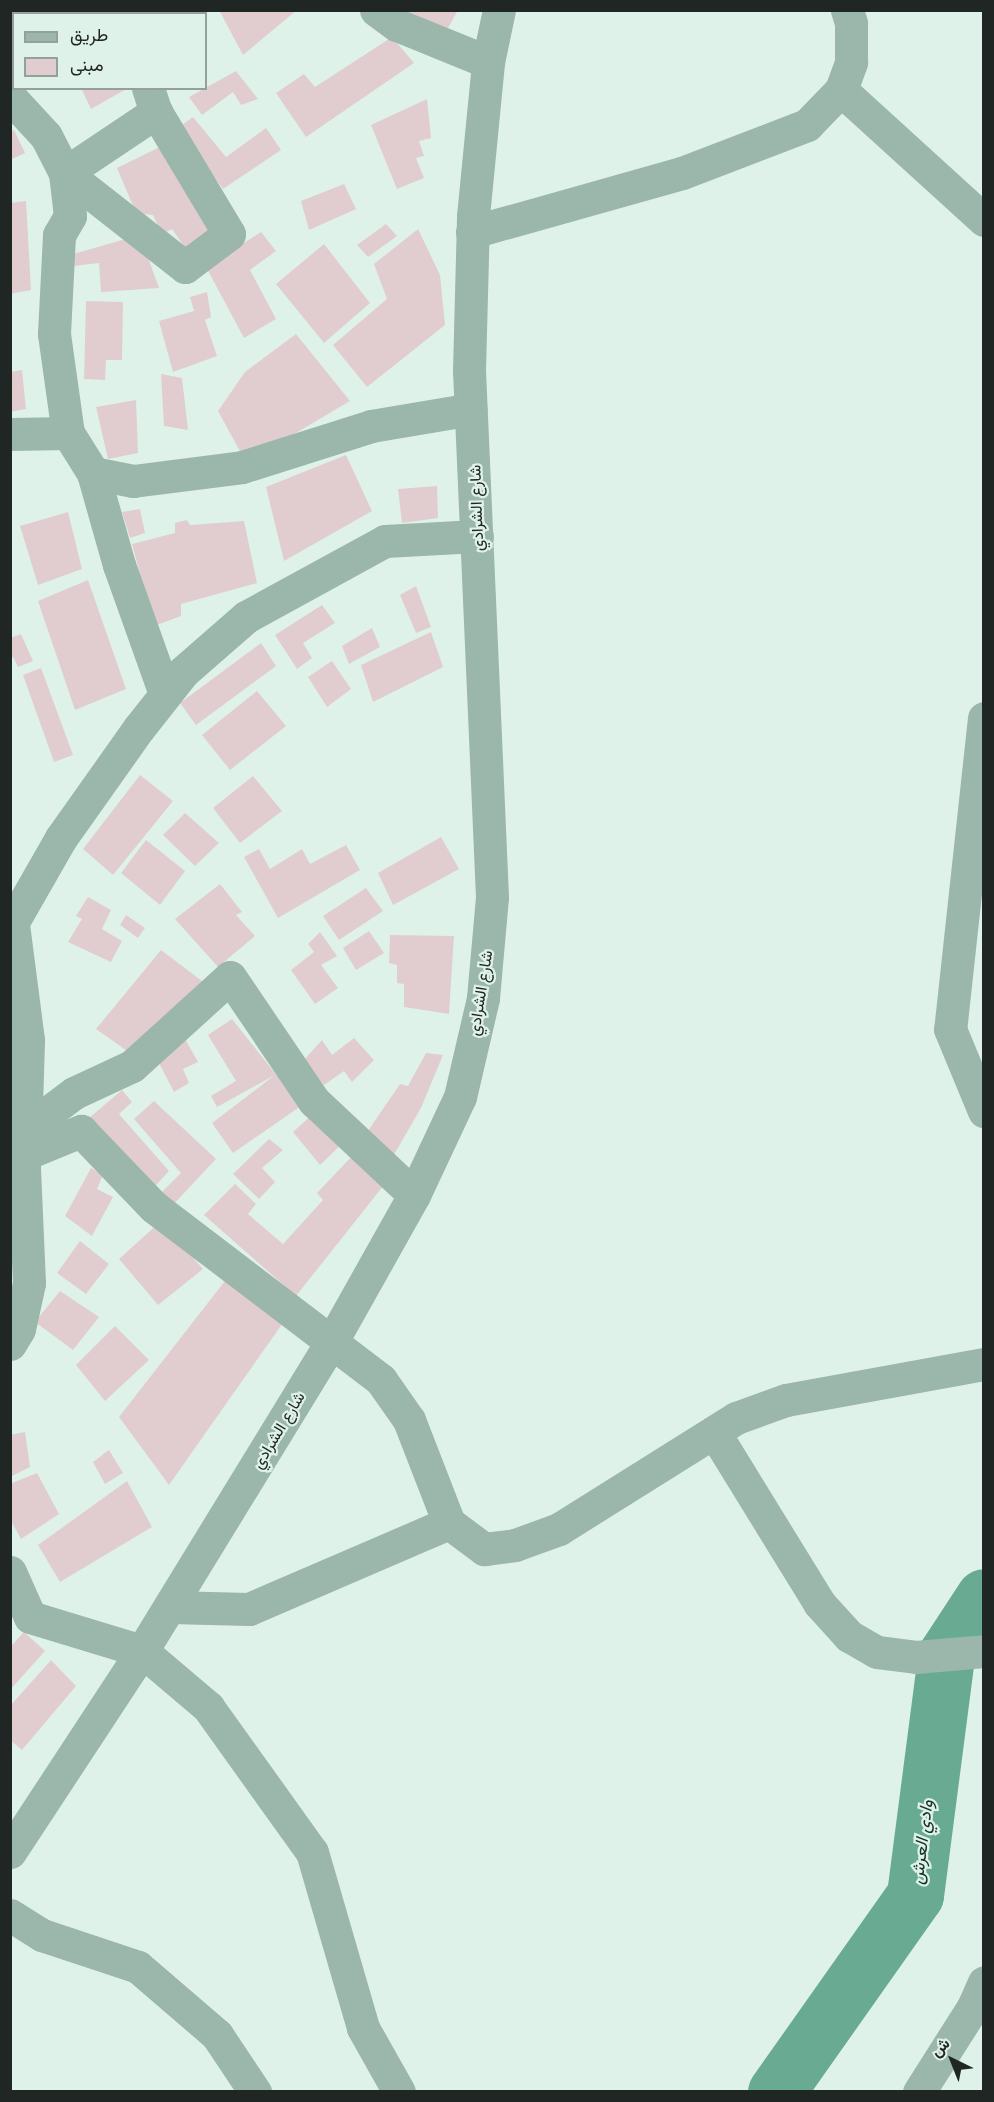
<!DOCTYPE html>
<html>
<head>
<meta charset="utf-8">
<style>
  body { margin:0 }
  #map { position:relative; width:994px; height:2102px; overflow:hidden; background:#dff2ea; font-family:Inter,Vazirmatn,sans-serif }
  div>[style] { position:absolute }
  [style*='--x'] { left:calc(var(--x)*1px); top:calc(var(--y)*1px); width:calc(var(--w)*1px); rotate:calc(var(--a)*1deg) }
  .river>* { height:57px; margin:-28.5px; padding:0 28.5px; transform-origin:28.5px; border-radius:28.5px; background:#69aa92 }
  .building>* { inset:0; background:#e1cdd0 }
  .minor>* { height:33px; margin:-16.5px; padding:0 16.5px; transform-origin:16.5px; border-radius:16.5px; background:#9bb6ab }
  .tertiary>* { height:33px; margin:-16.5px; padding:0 16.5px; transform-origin:16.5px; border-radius:16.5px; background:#9bb6ab }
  span { translate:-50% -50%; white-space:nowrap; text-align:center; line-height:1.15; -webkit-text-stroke:4.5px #dff2ea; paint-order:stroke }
  .street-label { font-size:16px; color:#202624 }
  .water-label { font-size:18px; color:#153429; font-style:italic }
  .frame { position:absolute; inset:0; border:12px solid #202624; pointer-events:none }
  .legend { position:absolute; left:12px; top:12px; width:195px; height:78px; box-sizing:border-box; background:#dff2ea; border:2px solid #93a09b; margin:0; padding:8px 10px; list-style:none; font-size:18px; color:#202624 }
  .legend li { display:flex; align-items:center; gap:12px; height:30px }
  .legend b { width:30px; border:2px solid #93a09b }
  .north { position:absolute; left:922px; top:2030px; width:60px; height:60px; -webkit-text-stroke:4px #dff2ea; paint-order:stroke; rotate:317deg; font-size:16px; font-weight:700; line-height:24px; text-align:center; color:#202624 }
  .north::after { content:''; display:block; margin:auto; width:21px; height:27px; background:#202624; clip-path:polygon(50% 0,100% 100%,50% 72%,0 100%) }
</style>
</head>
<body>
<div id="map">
  <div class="river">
    <i style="--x:776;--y:2092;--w:241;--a:-54.8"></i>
    <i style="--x:915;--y:1895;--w:242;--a:-82.6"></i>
    <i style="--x:946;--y:1655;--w:69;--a:-56.8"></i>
  </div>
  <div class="building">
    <i style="clip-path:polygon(10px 10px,69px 10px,14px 14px,14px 26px)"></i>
    <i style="clip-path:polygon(135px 10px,168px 10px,163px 14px)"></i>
    <i style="clip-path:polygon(219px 10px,297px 10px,243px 55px)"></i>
    <i style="clip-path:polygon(400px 10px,458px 10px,443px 37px)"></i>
    <i style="clip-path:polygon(392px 37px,414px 63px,306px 137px,276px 93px,304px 74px,315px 87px)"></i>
    <i style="clip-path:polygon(14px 48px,14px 71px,10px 68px)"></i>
    <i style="clip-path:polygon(236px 71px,258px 99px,241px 105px,233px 92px,202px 115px,189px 97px)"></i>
    <i style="clip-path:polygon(81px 88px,128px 88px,91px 109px)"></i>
    <i style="clip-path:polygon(427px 99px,431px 138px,419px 141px,424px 156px,416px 158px,424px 178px,397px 189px,371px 125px)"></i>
    <i style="clip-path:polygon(193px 117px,226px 157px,266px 128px,281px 150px,223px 189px,178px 128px)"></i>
    <i style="clip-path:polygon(14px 130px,25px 153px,10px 160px,10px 132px)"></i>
    <i style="clip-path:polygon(168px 143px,213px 238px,188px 252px,172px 229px,162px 234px,153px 215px,136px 213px,117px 168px)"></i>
    <i style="clip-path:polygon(344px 184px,356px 209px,309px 230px,301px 201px)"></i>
    <i style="clip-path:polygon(26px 201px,31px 290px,10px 294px,10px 203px)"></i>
    <i style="clip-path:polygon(386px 224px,397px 236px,368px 257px,357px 245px)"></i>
    <i style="clip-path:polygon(418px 229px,440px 275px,445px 325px,367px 387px,333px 345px,387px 299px,374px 264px)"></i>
    <i style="clip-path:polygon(261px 232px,276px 251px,250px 270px,276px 319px,244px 338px,206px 267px)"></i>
    <i style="clip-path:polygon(140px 235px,159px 288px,101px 292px,99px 263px,74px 266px,73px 254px)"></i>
    <i style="clip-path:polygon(324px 244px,370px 303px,324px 343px,276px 284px)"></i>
    <i style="clip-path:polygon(207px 292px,211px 317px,205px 320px,217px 356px,173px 372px,159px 321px,194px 311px,190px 297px)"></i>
    <i style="clip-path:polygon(86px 301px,123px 302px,122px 360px,106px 360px,105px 380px,84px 379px)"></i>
    <i style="clip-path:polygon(296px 334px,350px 401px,286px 439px,242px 455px,218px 411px,245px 372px)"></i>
    <i style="clip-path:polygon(22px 370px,26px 409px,10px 412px,10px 372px)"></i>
    <i style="clip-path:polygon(161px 374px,182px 378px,188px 430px,164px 426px)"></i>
    <i style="clip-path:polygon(136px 400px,138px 453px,108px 459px,96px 407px)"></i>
    <i style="clip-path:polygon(346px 455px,372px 511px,284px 561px,266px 487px)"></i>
    <i style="clip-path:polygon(437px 486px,438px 518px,402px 523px,398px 489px)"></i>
    <i style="clip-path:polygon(140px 509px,145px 533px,130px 538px,122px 512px)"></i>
    <i style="clip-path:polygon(68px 512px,82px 569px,38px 585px,20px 526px)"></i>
    <i style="clip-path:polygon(187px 520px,190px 525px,244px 521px,257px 583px,181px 604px,181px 616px,154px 626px,132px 544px,175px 533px,175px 523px)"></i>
    <i style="clip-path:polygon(88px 580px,126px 689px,75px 710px,38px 601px)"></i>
    <i style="clip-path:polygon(416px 586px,431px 627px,416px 633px,400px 595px)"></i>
    <i style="clip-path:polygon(322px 605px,335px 623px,303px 643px,312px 658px,297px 669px,275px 635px)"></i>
    <i style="clip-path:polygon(372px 628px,380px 647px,349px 664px,342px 646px)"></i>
    <i style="clip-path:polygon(431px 632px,443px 667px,373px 702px,361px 665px)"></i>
    <i style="clip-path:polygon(21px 634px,33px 661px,18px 667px,13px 657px,10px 658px,10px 638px)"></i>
    <i style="clip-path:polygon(261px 643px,276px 666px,196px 725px,180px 703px)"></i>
    <i style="clip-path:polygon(332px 661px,351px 689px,327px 707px,308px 677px)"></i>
    <i style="clip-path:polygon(41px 668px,73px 755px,54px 762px,23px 675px)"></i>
    <i style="clip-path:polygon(257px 691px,286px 726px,230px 770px,202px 735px)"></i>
    <i style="clip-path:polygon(140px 775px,173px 801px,113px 875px,83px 849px)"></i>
    <i style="clip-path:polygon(253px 776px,282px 811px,240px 843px,213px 808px)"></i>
    <i style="clip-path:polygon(185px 813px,219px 843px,195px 866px,163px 835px)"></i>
    <i style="clip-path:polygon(441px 837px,459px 869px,393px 905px,378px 873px)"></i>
    <i style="clip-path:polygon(146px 840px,185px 871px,160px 905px,121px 873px)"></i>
    <i style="clip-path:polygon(346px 845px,360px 870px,278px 918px,244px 857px,259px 849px,270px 869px,302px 849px,310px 864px)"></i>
    <i style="clip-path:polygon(220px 884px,242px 912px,236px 915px,255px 936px,218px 967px,175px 919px)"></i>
    <i style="clip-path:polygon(366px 888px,383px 911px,339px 940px,323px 916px)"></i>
    <i style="clip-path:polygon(88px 897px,111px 910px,102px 929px,122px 941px,111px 962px,68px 942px,82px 919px,76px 916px)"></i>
    <i style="clip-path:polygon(126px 915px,145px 928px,138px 938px,120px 925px)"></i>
    <i style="clip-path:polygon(369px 931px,384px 953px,356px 970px,343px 948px)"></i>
    <i style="clip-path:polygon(320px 932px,337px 956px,321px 965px,338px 988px,315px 1004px,291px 970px,314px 952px,308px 944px)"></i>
    <i style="clip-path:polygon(390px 935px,454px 936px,449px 1014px,404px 1007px,404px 984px,397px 983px,397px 965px,389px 963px)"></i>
    <i style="clip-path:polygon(161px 950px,202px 981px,137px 1058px,96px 1029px)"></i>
    <i style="clip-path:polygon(232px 1019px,301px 1106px,233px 1153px,212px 1123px,275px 1075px,217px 1107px,211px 1096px,236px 1081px,208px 1035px)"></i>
    <i style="clip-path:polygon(184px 1037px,198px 1062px,183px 1069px,189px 1083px,174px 1092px,159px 1063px)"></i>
    <i style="clip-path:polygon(354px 1038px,374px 1060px,352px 1082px,344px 1071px,324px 1085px,303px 1061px,322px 1040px,332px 1055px)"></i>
    <i style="clip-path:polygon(426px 1053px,443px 1055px,421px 1108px,388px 1165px,361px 1141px,400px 1084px,408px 1086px)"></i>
    <i style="clip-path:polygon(122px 1090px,132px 1102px,119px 1114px,169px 1171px,147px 1195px,89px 1118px)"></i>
    <i style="clip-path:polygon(154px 1101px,216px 1159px,171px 1207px,156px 1198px,181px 1173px,134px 1119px)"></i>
    <i style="clip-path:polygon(316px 1111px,343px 1143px,320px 1165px,293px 1132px)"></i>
    <i style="clip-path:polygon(269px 1139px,283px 1150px,262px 1168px,275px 1182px,259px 1199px,233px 1174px)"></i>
    <i style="clip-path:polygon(354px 1154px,384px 1185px,296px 1296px,204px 1215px,235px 1184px,256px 1204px,248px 1214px,283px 1244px,323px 1200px,317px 1193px)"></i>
    <i style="clip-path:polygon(91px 1168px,103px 1175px,97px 1189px,113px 1197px,92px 1236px,65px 1216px)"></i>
    <i style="clip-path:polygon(161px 1221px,203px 1269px,158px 1305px,119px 1259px)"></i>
    <i style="clip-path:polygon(80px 1241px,109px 1264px,86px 1294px,57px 1273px)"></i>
    <i style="clip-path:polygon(228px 1277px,285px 1320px,169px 1485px,119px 1417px)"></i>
    <i style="clip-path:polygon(60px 1291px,99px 1317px,73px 1350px,35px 1322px)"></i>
    <i style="clip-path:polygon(115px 1326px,149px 1360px,105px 1401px,76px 1365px)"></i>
    <i style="clip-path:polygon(25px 1432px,30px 1467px,10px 1477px,10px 1435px)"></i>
    <i style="clip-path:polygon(109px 1450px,123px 1473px,105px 1484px,93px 1462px)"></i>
    <i style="clip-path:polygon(37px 1473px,59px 1514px,21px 1539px,10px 1519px,10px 1484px)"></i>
    <i style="clip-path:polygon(127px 1481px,152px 1527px,60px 1582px,38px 1545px)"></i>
    <i style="clip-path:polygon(24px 1632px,45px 1651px,10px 1690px,10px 1647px)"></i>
    <i style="clip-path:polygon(51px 1660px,76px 1686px,22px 1750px,10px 1740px,10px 1706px)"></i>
  </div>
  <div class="minor">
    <i style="--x:113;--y:10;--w:4;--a:63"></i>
    <i style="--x:376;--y:10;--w:26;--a:36"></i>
    <i style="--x:397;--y:25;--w:98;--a:22.1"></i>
    <i style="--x:79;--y:14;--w:4;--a:-90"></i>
    <i style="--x:148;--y:88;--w:25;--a:72"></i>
    <i style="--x:156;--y:112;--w:142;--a:59.1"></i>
    <i style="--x:229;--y:234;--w:55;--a:143.1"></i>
    <i style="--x:185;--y:267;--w:152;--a:-141.9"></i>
    <i style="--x:65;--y:173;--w:110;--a:-33.8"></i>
    <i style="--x:841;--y:90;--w:193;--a:42.3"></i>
    <i style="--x:10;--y:97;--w:53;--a:47.3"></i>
    <i style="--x:46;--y:136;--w:42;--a:62.8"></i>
    <i style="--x:65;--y:173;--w:43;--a:83.4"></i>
    <i style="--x:70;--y:216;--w:22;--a:120"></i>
    <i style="--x:59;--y:235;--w:99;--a:92.9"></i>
    <i style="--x:54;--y:334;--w:100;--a:82"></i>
    <i style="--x:68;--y:433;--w:47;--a:58"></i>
    <i style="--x:472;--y:232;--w:218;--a:-15.7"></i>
    <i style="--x:682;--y:173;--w:134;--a:-21"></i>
    <i style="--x:807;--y:125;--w:49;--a:-45.8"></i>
    <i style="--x:841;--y:90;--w:30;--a:-70"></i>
    <i style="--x:851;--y:62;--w:39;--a:-90"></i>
    <i style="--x:851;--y:23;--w:14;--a:-107"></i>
    <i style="--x:10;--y:434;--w:58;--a:-1"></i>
    <i style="--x:165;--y:694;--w:137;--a:-109.6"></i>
    <i style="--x:119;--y:565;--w:96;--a:-105.8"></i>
    <i style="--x:93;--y:473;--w:41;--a:11.3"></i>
    <i style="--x:133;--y:481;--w:110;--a:-7.3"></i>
    <i style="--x:242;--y:467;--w:135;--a:-17.6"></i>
    <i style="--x:371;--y:426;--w:101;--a:-9.6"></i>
    <i style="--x:984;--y:718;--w:313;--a:96.2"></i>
    <i style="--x:950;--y:1029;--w:89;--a:67.5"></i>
    <i style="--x:10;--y:927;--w:103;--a:-60.2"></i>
    <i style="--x:61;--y:838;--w:135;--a:-54.7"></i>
    <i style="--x:139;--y:728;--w:71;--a:-51.8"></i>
    <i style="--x:183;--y:672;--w:84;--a:-41.1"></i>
    <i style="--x:246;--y:617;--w:158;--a:-28.7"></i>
    <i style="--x:385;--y:541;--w:92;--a:-3.1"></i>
    <i style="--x:26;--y:1129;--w:60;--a:-36.9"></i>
    <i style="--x:74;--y:1093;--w:64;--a:-25"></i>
    <i style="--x:132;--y:1066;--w:132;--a:-42.2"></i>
    <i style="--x:230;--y:977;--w:150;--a:55.9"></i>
    <i style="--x:314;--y:1101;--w:137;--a:43.2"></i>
    <i style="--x:25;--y:1154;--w:61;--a:-22.3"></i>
    <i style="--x:81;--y:1131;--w:105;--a:46.2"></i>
    <i style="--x:154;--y:1207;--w:285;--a:37.3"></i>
    <i style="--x:381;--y:1380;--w:49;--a:55"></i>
    <i style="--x:409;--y:1420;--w:110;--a:68.8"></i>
    <i style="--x:449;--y:1523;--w:44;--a:36.6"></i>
    <i style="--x:484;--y:1549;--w:31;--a:-7"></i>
    <i style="--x:515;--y:1545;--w:47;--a:-20"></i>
    <i style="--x:559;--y:1529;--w:209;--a:-32.1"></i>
    <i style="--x:736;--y:1418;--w:53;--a:-19.8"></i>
    <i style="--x:786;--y:1400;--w:201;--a:-10.3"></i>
    <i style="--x:10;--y:1344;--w:17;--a:-59"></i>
    <i style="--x:19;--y:1329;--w:47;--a:-77.7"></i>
    <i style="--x:29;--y:1283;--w:114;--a:-92.5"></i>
    <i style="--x:24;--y:1169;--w:129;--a:-88.2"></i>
    <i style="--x:28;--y:1040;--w:117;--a:-97.4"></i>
    <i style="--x:714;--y:1432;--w:201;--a:58.4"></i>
    <i style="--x:819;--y:1603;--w:45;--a:47.7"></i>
    <i style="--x:849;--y:1636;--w:32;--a:30"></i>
    <i style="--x:877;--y:1652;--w:39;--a:7"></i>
    <i style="--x:916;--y:1657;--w:68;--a:-5"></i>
    <i style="--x:10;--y:1572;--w:49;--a:66"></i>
    <i style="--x:30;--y:1617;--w:117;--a:16.9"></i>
    <i style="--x:142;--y:1651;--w:87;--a:40.3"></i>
    <i style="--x:208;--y:1707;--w:178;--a:54.4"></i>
    <i style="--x:312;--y:1852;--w:183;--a:73.8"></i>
    <i style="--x:363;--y:2028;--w:73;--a:60.6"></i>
    <i style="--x:170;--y:1607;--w:79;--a:1.5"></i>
    <i style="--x:249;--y:1609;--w:218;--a:-23.3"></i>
    <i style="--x:10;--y:1915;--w:38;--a:32"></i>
    <i style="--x:42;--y:1935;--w:101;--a:18.4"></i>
    <i style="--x:138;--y:1967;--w:104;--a:40.7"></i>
    <i style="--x:217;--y:2035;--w:69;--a:56.3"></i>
    <i style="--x:919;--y:2092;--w:101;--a:-57.6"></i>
    <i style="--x:973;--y:2007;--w:27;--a:-66"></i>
  </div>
  <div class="tertiary">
    <i style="--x:10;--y:1852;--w:240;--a:-56.7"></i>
    <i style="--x:142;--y:1651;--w:361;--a:-58.5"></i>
    <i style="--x:331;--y:1343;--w:170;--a:-60.7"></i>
    <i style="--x:414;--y:1195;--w:108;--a:-64.9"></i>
    <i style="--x:460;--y:1097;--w:102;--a:-76.9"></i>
    <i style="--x:483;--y:998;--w:101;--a:-84.9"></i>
    <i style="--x:492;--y:897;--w:527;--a:-92.5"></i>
    <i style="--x:469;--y:371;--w:155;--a:-88.5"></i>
    <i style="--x:473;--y:216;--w:155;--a:-84.4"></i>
    <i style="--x:488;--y:62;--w:53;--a:-78.1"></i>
  </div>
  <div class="street-label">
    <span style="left:476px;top:508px;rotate:-92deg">شارع الشرادي</span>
    <span style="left:480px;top:993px;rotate:-81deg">شارع الشرادي</span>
    <span style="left:278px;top:1430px;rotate:-59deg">شارع الشرادي</span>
  </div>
  <div class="water-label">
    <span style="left:922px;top:1842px;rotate:-83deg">وادي العرش</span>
  </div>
  <div class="frame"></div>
  <ul class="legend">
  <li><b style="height:8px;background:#9bb6ab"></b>طريق</li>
  <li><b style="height:16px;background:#e1cdd0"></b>مبنى</li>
  </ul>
  <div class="north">ش</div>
</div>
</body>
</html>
